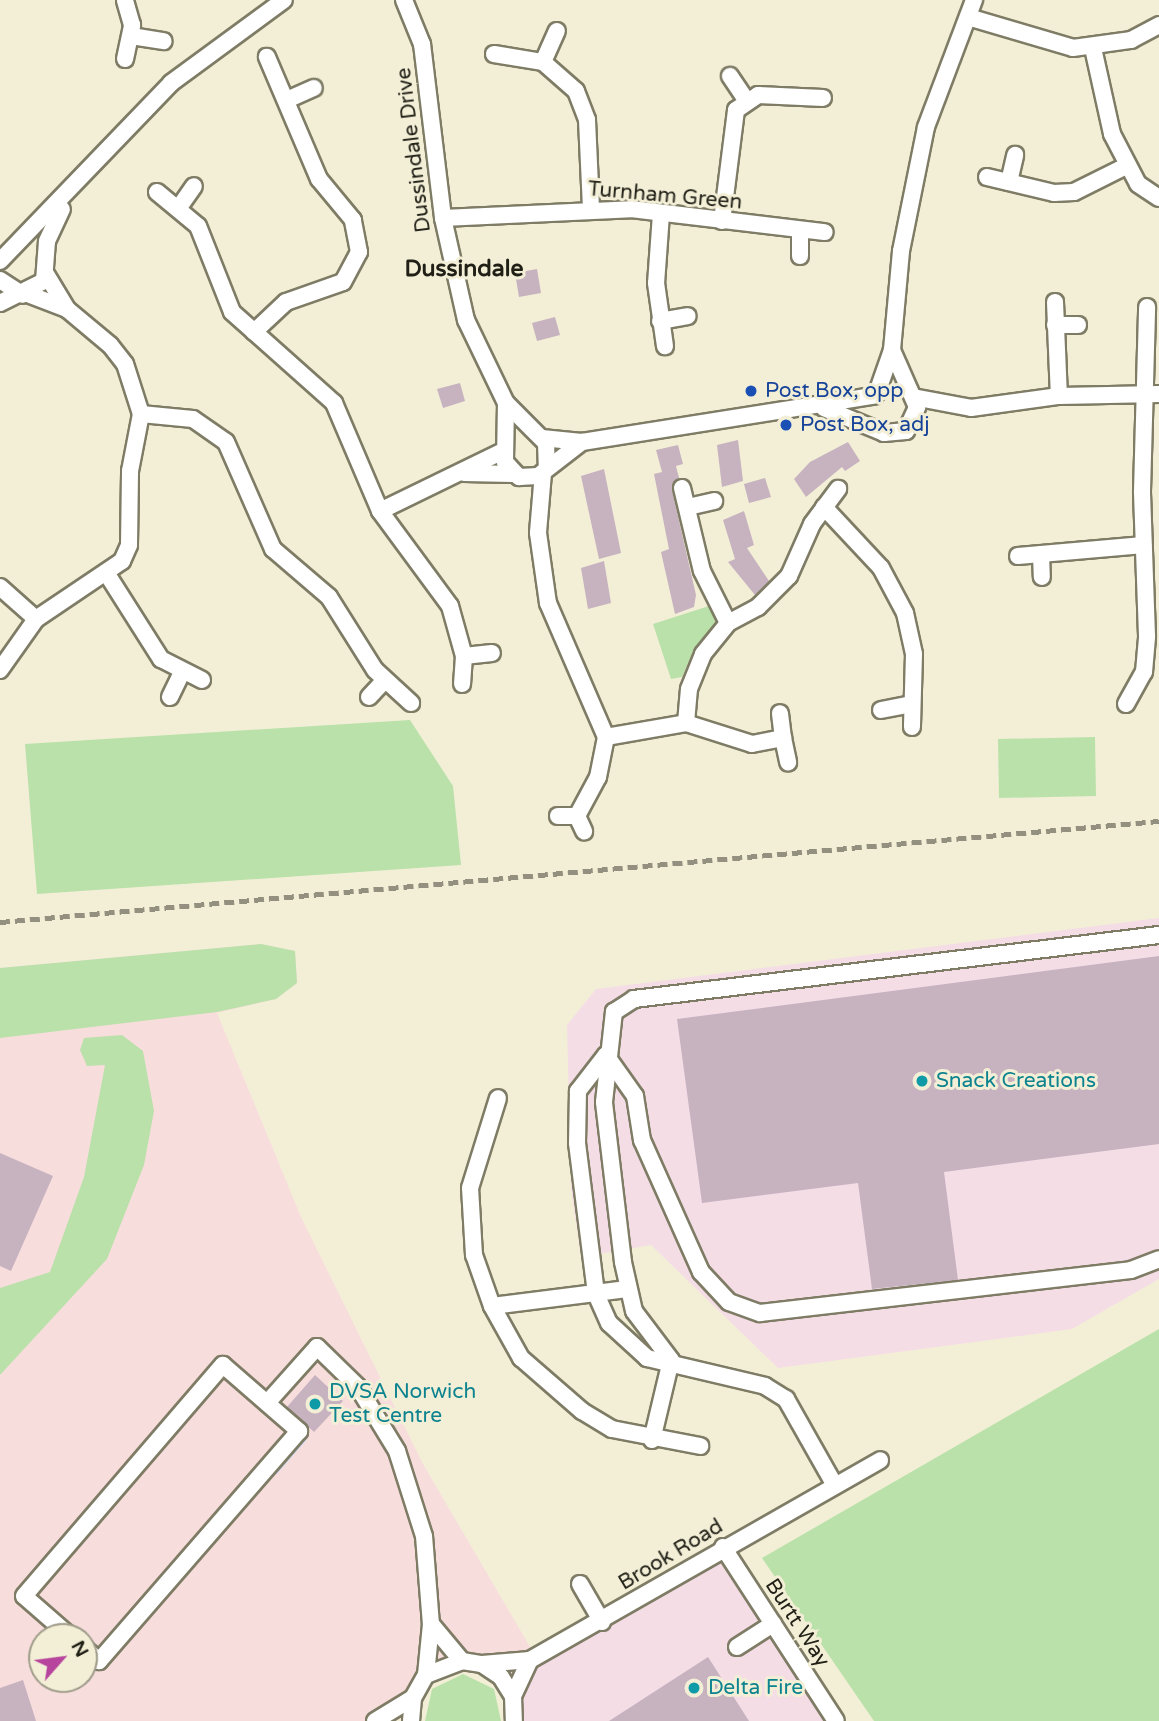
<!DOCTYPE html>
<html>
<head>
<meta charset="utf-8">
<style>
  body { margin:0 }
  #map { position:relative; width:1159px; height:1721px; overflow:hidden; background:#f3efd7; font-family:"Varela Round",sans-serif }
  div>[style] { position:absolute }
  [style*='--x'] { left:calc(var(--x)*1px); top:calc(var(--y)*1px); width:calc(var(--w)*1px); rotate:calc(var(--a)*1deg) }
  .commercial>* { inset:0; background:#f8dddd }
  .industrial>* { inset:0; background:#f5dde6 }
  .green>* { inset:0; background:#bae1aa }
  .stream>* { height:5px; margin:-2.5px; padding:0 2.5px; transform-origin:2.5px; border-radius:2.5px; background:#bddaf7 }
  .building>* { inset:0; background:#c7b2c0 }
  .roads { filter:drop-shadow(2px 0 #7f7c66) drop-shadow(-2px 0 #7f7c66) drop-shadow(0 2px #7f7c66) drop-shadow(0 -2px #7f7c66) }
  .minor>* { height:16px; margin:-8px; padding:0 8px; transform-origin:8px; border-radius:8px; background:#fff }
  .rail>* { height:5px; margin-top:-2.5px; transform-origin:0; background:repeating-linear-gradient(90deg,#93907f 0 10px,transparent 0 15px) }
  .dots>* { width:19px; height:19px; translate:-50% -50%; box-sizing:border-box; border:4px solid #f3efd7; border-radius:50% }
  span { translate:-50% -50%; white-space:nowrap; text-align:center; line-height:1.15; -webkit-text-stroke:6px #f3efd7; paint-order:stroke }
  .street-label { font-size:21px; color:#212017 }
  .transit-label { font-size:21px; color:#164399 }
  .left { translate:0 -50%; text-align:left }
  .culture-label { font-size:21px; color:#0d838f }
  .neighbourhood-label { font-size:23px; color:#212017; font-weight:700 }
  .north { position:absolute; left:28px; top:1623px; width:70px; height:70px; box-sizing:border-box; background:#f3efd7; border:2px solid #9f9c8a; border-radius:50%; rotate:62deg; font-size:19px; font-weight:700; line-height:28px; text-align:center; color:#212017 }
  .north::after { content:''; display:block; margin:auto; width:24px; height:32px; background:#b7449d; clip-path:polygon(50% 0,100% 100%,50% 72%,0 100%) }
</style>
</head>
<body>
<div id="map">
  <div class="commercial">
    <i style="clip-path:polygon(evenodd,261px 944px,295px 951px,297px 983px,276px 999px,217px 1013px,301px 1217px,423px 1464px,536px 1657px,513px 1696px,483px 1664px,443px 1665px,375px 1721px,0 1721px,0 968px,261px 944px,42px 1637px,84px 1637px,84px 1679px,42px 1679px,42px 1637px)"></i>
  </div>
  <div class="industrial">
    <i style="clip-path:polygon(1159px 918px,1159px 1279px,1072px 1329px,778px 1368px,651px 1245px,581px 1257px,571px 1189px,567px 1025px,596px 989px)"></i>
    <i style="clip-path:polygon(721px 1556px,827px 1721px,514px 1721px,530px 1660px)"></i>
  </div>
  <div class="green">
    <i style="clip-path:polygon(712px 605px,717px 623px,694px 649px,682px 677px,671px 679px,653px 624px)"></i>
    <i style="clip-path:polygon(410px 720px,453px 786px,461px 865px,37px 894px,25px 744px)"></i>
    <i style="clip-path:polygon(1095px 737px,1096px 796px,999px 798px,998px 739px)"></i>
    <i style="clip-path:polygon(261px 944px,295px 951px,297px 983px,276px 999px,217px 1012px,0 1038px,0 968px)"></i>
    <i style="clip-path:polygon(122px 1035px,143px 1051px,154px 1111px,144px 1165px,107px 1259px,0 1375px,0 1288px,50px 1272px,84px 1177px,105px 1065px,87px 1066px,80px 1050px,84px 1038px)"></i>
    <i style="clip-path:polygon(1159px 1329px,1159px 1721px,874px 1721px,762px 1558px)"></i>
    <i style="clip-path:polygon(463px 1674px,494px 1689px,501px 1721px,425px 1721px,432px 1689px)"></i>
  </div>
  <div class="stream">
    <i style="--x:275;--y:1471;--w:43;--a:-48.8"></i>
  </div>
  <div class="building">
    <i style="clip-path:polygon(537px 269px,541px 293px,519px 297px,515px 273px)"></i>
    <i style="clip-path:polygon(555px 317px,560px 335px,537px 341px,532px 323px)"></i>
    <i style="clip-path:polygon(460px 383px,465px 401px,443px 408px,437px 389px)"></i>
    <i style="clip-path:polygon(738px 440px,743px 481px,722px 487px,717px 445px)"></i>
    <i style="clip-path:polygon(848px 442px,860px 461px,845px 471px,842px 467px,806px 497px,794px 479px,810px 462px)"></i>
    <i style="clip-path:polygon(678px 445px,683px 464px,676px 466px,679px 478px,672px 490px,696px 595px,694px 607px,675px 614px,661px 552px,669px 549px,654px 474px,662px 472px,656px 450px)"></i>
    <i style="clip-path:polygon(604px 469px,621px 553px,599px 559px,581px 476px)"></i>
    <i style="clip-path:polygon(765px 478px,771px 497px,749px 503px,744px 484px)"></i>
    <i style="clip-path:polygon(744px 511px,754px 545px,747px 548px,769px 581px,755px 595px,728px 562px,735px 559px,723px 520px)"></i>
    <i style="clip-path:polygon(604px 561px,611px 603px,588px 609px,581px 568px)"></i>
    <i style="clip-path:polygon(1159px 956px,1159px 1144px,944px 1172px,958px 1280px,872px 1289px,858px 1183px,702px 1203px,677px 1019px)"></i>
    <i style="clip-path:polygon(0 1153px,53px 1176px,11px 1271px,0 1266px)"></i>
    <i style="clip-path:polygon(315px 1375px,343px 1401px,314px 1432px,287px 1407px)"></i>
    <i style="clip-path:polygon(708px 1657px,749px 1721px,609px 1721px)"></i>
    <i style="clip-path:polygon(23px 1680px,36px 1721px,0 1721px,0 1688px)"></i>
  </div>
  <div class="roads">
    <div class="minor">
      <i style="--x:404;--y:0;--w:48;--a:67.8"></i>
      <i style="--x:422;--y:44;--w:175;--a:83.1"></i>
      <i style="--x:443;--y:218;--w:105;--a:77.3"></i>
      <i style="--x:466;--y:320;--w:92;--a:64.3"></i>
      <i style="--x:506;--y:403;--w:57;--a:45"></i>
      <i style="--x:546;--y:443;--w:25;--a:88"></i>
      <i style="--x:968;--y:17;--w:109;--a:16.4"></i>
      <i style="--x:1073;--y:48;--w:59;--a:-7.9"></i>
      <i style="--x:1131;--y:40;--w:32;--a:-28"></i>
      <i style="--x:131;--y:36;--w:33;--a:9"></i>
      <i style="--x:1093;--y:48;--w:88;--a:77.5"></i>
      <i style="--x:1112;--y:134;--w:56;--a:62.5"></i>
      <i style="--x:1138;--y:184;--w:25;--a:34"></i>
      <i style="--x:494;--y:54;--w:50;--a:9.3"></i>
      <i style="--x:543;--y:62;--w:44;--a:41.3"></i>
      <i style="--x:576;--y:91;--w:31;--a:69"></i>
      <i style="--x:587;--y:120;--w:88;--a:87.4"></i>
      <i style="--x:125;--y:59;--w:35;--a:-78"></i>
      <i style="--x:132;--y:25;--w:26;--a:-106"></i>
      <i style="--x:543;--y:62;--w:34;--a:-66"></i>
      <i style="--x:730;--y:76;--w:29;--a:56"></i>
      <i style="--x:289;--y:99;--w:27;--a:-24"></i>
      <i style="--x:987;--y:177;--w:69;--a:13.4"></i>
      <i style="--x:1054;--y:193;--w:20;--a:-3"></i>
      <i style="--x:1074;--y:192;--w:58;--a:-26.6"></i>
      <i style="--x:1009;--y:182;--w:28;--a:-77"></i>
      <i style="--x:157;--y:192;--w:53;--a:39.7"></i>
      <i style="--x:198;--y:226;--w:92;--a:68.4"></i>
      <i style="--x:232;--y:312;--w:137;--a:41.7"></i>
      <i style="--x:334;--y:403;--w:117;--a:66.9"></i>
      <i style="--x:380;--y:511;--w:118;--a:53.6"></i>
      <i style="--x:450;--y:606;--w:52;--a:74.4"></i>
      <i style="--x:464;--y:656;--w:28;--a:94"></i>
      <i style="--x:180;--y:206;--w:24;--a:-55"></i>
      <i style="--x:661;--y:214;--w:69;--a:94.1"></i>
      <i style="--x:656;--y:283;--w:64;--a:81.9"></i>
      <i style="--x:443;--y:218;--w:188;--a:-2.7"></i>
      <i style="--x:631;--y:209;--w:195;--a:6.8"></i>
      <i style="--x:722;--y:221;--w:112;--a:-82.8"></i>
      <i style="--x:736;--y:110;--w:27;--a:-34"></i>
      <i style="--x:758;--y:95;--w:65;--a:2.6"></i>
      <i style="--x:800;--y:256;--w:25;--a:-90"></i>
      <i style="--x:0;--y:261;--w:247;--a:-46.1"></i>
      <i style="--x:171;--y:83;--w:140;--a:-36.3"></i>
      <i style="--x:46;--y:274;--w:41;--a:59"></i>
      <i style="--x:0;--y:280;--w:27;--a:33"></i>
      <i style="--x:1055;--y:302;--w:94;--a:87.6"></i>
      <i style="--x:0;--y:303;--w:49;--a:-26.6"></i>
      <i style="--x:44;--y:281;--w:40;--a:-85.7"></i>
      <i style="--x:47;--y:241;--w:35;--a:-65"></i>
      <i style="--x:660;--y:321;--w:28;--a:-10"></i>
      <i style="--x:1055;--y:325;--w:23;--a:0"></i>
      <i style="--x:254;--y:332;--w:44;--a:-43.2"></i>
      <i style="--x:286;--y:302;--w:60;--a:-19.3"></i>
      <i style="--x:343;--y:282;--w:34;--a:-62"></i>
      <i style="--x:359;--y:252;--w:33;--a:-101"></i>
      <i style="--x:353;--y:220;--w:53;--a:-129.7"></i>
      <i style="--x:319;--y:179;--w:133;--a:-113.1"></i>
      <i style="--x:877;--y:393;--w:46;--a:-70.8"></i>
      <i style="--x:892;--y:350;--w:99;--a:-84.8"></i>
      <i style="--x:901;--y:251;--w:126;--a:-78.6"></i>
      <i style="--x:926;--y:127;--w:136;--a:-69.3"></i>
      <i style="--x:913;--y:397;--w:59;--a:10.7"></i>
      <i style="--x:971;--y:408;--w:89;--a:-7.8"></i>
      <i style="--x:1059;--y:396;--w:100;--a:-1.1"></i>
      <i style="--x:506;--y:403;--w:59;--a:91"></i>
      <i style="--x:505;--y:462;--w:21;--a:47"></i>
      <i style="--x:519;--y:477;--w:19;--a:-3"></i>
      <i style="--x:538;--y:476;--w:56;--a:-37.7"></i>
      <i style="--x:824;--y:408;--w:65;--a:22.6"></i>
      <i style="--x:884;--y:433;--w:22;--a:-5"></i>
      <i style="--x:906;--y:431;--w:26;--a:-65"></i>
      <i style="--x:917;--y:407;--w:62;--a:-113.7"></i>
      <i style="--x:141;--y:414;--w:52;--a:5.5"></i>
      <i style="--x:193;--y:419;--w:40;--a:34.9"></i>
      <i style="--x:226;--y:442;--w:117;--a:66.3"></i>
      <i style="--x:273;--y:549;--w:74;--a:40.6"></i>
      <i style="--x:329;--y:597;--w:86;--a:57.8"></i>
      <i style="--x:375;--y:670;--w:49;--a:42.5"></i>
      <i style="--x:542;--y:438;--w:40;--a:5.7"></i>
      <i style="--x:582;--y:442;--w:296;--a:-9"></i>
      <i style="--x:464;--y:473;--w:49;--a:1.2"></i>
      <i style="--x:543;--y:473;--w:60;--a:94.8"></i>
      <i style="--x:538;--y:533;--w:71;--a:81.9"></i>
      <i style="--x:548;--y:603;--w:146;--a:66.6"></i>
      <i style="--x:606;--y:737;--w:41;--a:101.3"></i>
      <i style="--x:598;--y:777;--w:44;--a:118.3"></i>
      <i style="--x:577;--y:816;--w:17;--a:65"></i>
      <i style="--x:682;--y:488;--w:85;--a:76.5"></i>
      <i style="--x:702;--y:571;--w:58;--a:63.4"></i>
      <i style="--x:688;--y:507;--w:27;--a:-13"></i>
      <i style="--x:824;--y:507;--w:83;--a:46.9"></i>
      <i style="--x:881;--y:568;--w:51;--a:61.9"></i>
      <i style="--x:905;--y:613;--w:42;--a:77.6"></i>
      <i style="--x:914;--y:654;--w:73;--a:91.6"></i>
      <i style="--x:380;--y:511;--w:139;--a:-26"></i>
      <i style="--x:1041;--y:554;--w:23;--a:88"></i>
      <i style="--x:1018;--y:556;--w:126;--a:-5"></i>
      <i style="--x:107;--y:574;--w:101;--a:57.6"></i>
      <i style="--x:161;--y:659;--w:46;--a:27.1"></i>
      <i style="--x:0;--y:587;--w:48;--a:41.6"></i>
      <i style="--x:464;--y:656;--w:28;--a:-6"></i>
      <i style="--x:0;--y:670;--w:62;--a:-54.8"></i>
      <i style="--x:36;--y:619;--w:104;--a:-34"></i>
      <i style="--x:122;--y:561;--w:17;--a:-66"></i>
      <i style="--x:129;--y:545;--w:74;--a:-89.2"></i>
      <i style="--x:130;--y:471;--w:58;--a:-79.1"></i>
      <i style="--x:141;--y:414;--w:52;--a:-107.7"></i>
      <i style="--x:125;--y:364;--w:24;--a:-128"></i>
      <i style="--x:110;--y:345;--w:56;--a:-140.1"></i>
      <i style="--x:67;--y:309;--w:42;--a:-159"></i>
      <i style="--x:170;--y:697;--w:28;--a:-64"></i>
      <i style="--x:369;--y:697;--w:23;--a:-47"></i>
      <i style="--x:1126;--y:704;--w:37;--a:-61"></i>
      <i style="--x:1144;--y:672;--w:36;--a:-85"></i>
      <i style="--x:1147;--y:636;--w:145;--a:-92"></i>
      <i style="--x:1142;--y:491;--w:184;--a:-88.4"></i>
      <i style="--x:881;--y:710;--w:31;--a:-11"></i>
      <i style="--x:686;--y:723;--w:34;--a:-85"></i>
      <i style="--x:689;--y:689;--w:38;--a:-68"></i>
      <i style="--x:703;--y:654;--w:40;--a:-51"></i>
      <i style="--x:728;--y:623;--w:34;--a:-28"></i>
      <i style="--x:758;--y:607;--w:44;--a:-45"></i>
      <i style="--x:789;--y:576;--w:57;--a:-66.1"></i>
      <i style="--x:812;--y:524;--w:44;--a:-53.4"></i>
      <i style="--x:606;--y:737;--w:81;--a:-9.9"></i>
      <i style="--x:686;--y:723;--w:69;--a:17.7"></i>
      <i style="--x:752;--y:744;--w:32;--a:-11"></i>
      <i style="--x:783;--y:738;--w:25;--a:-97"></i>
      <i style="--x:783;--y:738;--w:25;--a:78"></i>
      <i style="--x:558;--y:816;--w:19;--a:0"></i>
      <i style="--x:606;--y:1055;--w:50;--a:54.7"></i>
      <i style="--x:635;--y:1096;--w:45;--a:81"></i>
      <i style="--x:642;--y:1140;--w:145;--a:65.9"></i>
      <i style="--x:701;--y:1272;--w:41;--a:47"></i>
      <i style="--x:729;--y:1302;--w:33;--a:20"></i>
      <i style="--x:760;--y:1313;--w:373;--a:-6.6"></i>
      <i style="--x:1131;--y:1270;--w:30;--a:-21"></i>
      <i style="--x:606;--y:1055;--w:46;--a:127.9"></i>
      <i style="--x:578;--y:1091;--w:52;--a:91.1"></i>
      <i style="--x:577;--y:1143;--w:152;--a:82.8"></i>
      <i style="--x:596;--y:1294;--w:32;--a:66"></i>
      <i style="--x:609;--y:1323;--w:52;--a:42.6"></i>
      <i style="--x:647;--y:1358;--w:121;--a:13.3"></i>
      <i style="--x:765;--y:1386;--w:25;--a:32"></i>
      <i style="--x:786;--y:1399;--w:95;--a:60.5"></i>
      <i style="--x:627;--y:1289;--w:136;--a:172.8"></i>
      <i style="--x:492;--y:1306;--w:60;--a:60.9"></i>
      <i style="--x:521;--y:1358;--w:81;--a:41"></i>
      <i style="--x:582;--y:1411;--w:35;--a:31"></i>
      <i style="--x:612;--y:1429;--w:90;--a:10.9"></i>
      <i style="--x:492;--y:1306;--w:54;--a:-109.4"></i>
      <i style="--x:474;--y:1255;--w:67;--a:-93.4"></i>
      <i style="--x:470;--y:1188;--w:94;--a:-72.7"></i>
      <i style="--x:267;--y:1403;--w:75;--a:-48.2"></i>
      <i style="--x:317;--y:1347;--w:57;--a:44.3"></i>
      <i style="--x:358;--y:1387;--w:75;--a:58.6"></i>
      <i style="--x:397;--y:1451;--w:89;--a:72.4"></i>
      <i style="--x:424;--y:1536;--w:88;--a:85.5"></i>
      <i style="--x:431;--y:1624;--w:51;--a:95.6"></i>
      <i style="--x:652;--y:1440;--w:82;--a:-76.6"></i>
      <i style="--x:671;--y:1360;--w:61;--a:-127.1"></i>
      <i style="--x:634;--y:1311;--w:50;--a:-102.7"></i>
      <i style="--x:623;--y:1262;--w:161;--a:-96.8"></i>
      <i style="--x:604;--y:1102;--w:91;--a:-83.7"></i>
      <i style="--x:614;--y:1012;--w:24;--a:-33"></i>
      <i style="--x:634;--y:999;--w:529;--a:-6.95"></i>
      <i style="--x:723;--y:1547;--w:207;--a:57"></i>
      <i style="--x:580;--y:1584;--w:44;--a:59.9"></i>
      <i style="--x:431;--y:1624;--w:48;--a:50"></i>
      <i style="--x:71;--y:1637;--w:62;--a:-138.9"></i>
      <i style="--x:24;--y:1596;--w:305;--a:-49.3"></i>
      <i style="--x:223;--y:1365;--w:101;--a:41"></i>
      <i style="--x:299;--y:1431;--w:305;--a:131"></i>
      <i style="--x:99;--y:1661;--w:20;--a:-139"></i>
      <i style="--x:737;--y:1647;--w:43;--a:-32.6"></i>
      <i style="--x:482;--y:1664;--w:48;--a:-4.8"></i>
      <i style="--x:530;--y:1660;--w:403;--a:-29.7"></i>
      <i style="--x:513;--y:1696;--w:40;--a:-65"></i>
      <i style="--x:375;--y:1721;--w:44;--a:-31.2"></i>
      <i style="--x:411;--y:1721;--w:23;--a:-85"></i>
      <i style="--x:413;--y:1698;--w:26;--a:-61"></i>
      <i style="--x:426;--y:1675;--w:39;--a:-21"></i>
      <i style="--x:462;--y:1661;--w:20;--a:9"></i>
      <i style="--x:482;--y:1664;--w:23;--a:34"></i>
      <i style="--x:501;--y:1677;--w:22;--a:58"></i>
      <i style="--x:513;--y:1696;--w:25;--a:88"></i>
    </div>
  </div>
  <div class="rail">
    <i style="--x:0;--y:922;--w:1163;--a:-4.98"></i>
  </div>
  <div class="dots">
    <i style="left:751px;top:391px;background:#1a4fb4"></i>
    <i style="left:786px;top:425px;background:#1a4fb4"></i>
    <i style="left:922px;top:1081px;background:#0f9aa8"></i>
    <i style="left:315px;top:1404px;background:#0f9aa8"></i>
    <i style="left:694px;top:1688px;background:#0f9aa8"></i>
  </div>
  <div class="street-label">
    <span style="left:414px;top:150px;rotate:-97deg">Dussindale Drive</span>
    <span style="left:665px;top:196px;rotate:5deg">Turnham Green</span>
    <span style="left:671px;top:1555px;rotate:-31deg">Brook Road</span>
    <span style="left:797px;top:1623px;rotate:57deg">Burtt Way</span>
  </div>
  <div class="transit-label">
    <span class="left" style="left:765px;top:391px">Post Box, opp</span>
    <span class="left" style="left:800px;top:425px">Post Box, adj</span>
  </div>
  <div class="culture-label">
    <span class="left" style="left:936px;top:1081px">Snack Creations</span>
    <span class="left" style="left:329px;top:1404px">DVSA Norwich<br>Test Centre</span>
    <span class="left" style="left:708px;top:1688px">Delta Fire</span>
  </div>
  <div class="neighbourhood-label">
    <span style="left:464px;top:269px">Dussindale</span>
  </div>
  <div class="north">N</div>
</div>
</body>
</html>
